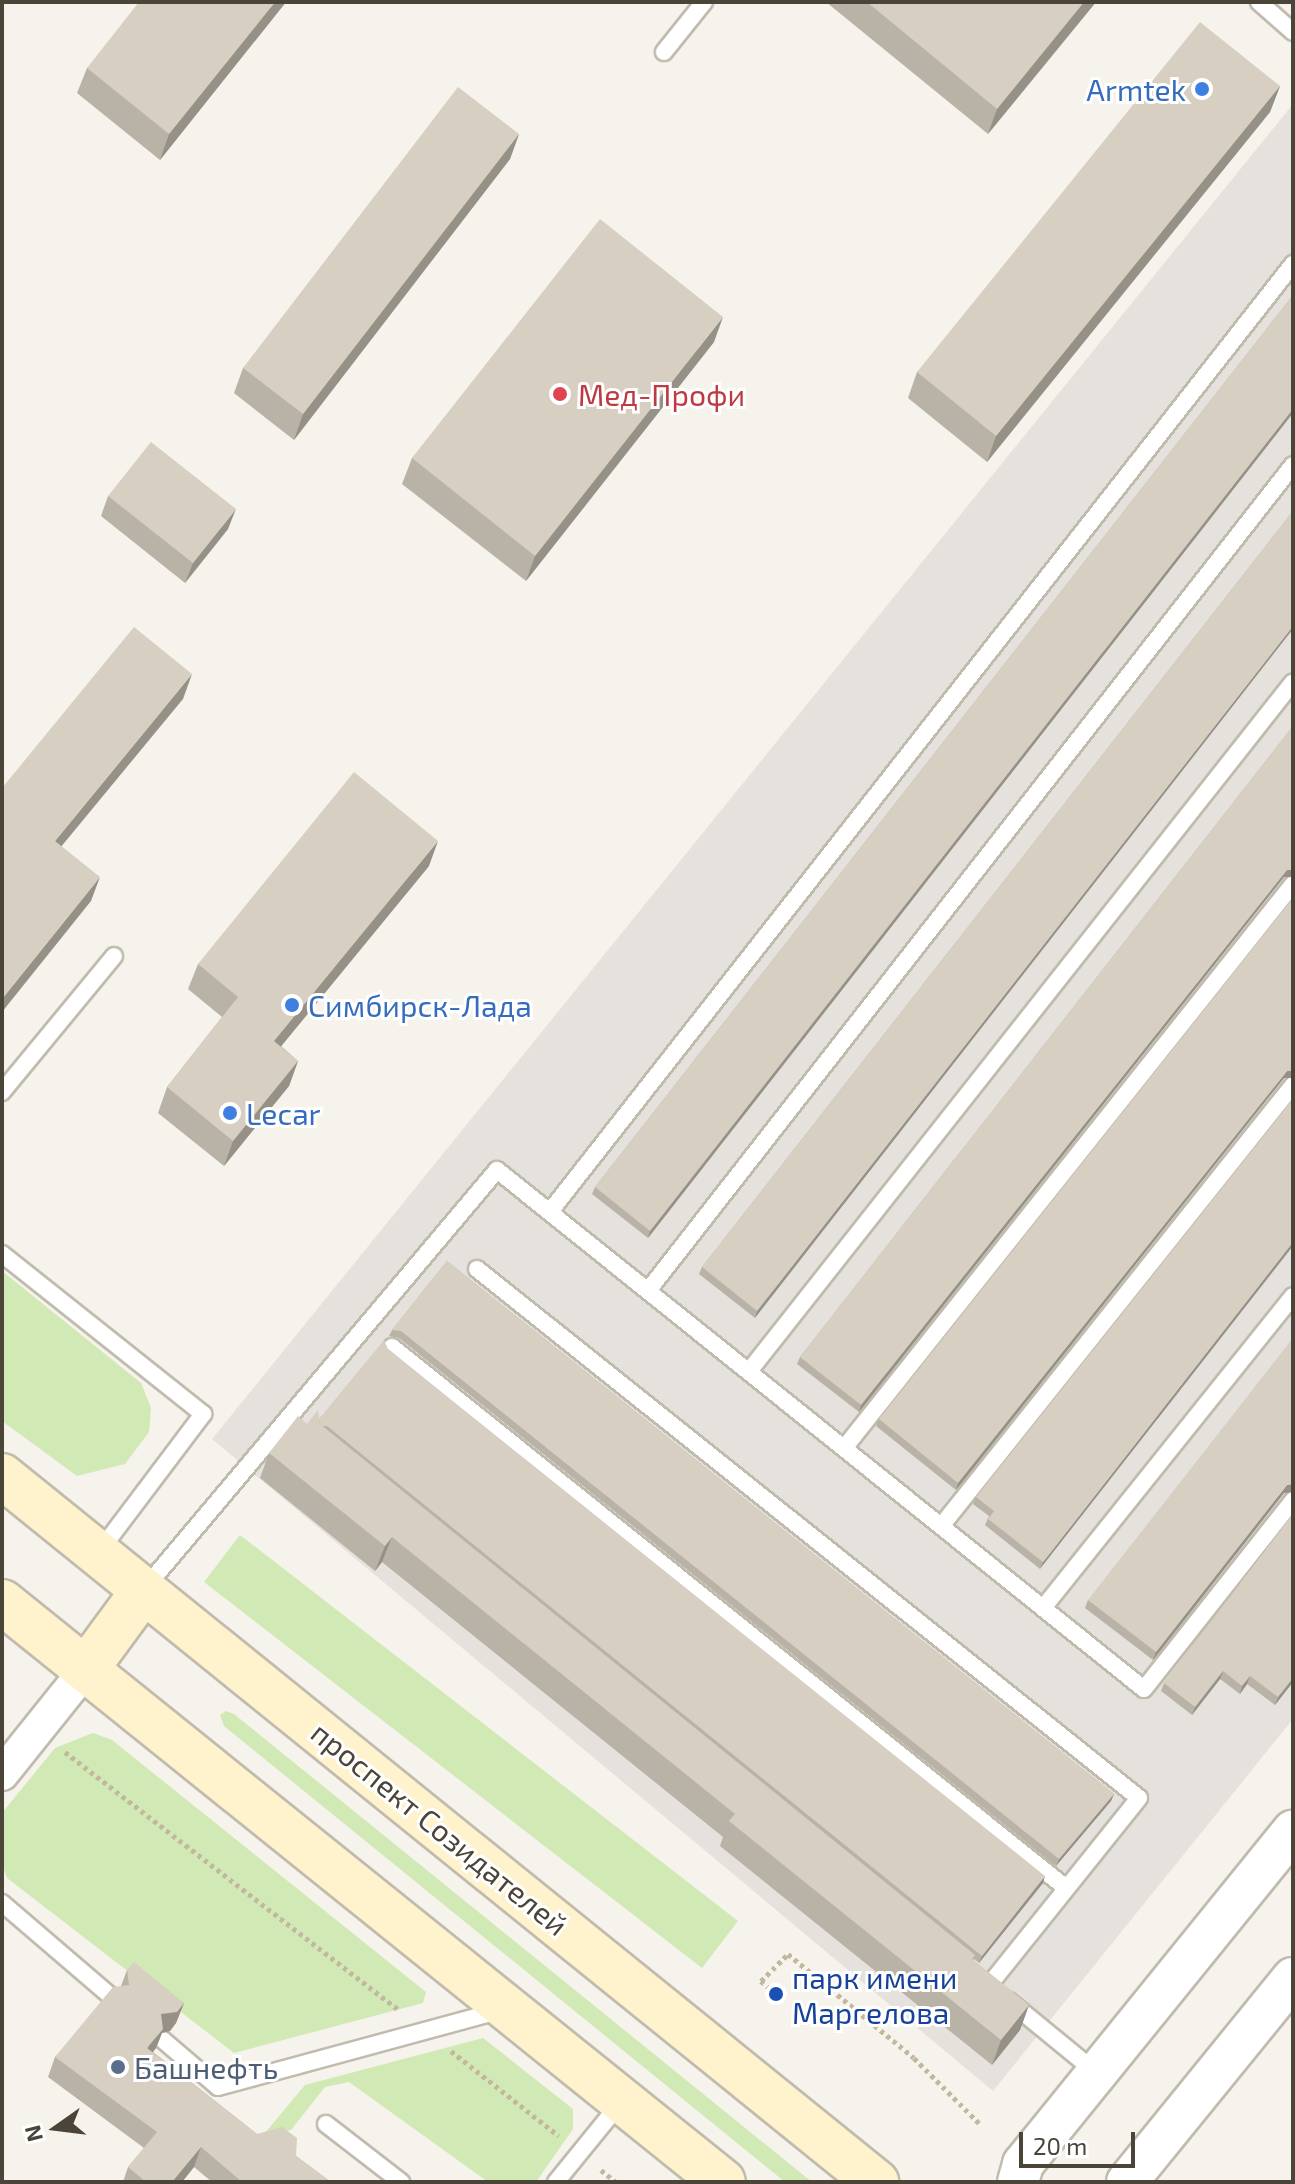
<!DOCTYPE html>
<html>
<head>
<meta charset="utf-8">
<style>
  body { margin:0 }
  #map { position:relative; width:1295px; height:2184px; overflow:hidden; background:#f6f3ec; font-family:"Exo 2",sans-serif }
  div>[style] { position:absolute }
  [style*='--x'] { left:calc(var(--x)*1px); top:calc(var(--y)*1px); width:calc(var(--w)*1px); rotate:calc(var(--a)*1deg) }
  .industrial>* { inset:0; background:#e5e2dd }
  .green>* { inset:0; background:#d1e9b5 }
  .path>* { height:5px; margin-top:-2.5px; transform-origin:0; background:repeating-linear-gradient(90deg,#c3b79f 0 4px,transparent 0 8px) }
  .roads { filter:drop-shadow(2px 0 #c1bbae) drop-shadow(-2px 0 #c1bbae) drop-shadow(0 2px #c1bbae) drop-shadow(0 -2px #c1bbae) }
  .service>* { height:16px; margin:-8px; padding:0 8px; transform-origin:8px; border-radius:8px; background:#fff }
  .minor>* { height:32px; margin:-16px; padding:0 16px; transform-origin:16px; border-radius:16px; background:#fff }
  .tertiary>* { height:40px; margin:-20px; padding:0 20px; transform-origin:20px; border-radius:20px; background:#fff }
  .secondary>* { height:44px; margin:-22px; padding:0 22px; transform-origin:22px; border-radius:22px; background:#fef3cd }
  .wall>* { inset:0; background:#b9b2a6 }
  .shaded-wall>* { inset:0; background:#969187 }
  .building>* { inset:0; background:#d7cfc1 }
  .dots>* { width:22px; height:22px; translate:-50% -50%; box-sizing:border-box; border:4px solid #fff; border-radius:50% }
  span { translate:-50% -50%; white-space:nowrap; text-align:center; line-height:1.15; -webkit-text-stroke:6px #fff; paint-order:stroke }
  .shop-label { font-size:30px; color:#366cbe }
  .right { translate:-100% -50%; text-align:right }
  .left { translate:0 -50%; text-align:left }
  .health-label { font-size:30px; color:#be3a42 }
  .street-label { font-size:30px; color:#4a4439 }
  .transit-label { font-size:30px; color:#164399 }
  .service-label { font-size:30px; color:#4e5e75 }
  .frame { position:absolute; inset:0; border:4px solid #4a4439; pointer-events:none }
  .north { position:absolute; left:16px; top:2088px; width:80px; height:80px; -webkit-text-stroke:6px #fff; paint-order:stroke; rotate:256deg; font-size:22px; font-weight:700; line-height:32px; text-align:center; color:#4a4439 }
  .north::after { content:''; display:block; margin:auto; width:28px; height:36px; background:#4a4439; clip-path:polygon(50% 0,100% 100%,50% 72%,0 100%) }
  .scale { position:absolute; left:1019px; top:2132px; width:116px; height:36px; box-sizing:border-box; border:4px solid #4a4439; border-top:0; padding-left:10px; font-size:24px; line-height:28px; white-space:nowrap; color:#4a4439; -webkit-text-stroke:6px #fff; paint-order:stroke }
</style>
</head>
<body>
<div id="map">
  <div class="industrial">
    <i style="clip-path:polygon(1293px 104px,1293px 1719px,993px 2091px,212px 1439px)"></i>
  </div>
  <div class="green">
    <i style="clip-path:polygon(2px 1271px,141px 1383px,151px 1408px,149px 1432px,125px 1464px,77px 1476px,2px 1421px)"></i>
    <i style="clip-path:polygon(240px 1535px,738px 1921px,702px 1968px,204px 1582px)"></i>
    <i style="clip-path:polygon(226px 1711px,234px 1714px,812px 2182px,785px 2182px,224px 1726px,220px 1715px)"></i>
    <i style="clip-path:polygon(93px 1733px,112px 1740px,426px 1992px,423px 2003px,234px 2053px,7px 1878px,2px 1864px,2px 1813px,55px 1748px)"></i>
    <i style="clip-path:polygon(483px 2038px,573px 2109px,573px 2129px,536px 2182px,488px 2182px,349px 2082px,325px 2087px,291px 2130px,260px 2139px,305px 2085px)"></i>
  </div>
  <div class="path">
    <i style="--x:65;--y:1752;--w:422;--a:37.7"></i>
    <i style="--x:776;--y:1994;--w:20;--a:-139"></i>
    <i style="--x:761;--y:1981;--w:38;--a:-45"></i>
    <i style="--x:788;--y:1954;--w:163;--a:39.5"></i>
    <i style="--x:914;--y:2058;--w:95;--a:45"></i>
    <i style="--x:451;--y:2051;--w:137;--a:38.2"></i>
    <i style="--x:601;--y:2170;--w:19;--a:39"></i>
  </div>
  <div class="roads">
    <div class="service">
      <i style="--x:1259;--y:2;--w:45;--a:41.4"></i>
      <i style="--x:664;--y:52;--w:64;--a:-51.3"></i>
      <i style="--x:2;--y:1092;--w:176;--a:-50.5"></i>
      <i style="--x:552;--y:1209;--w:1201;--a:-51.9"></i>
      <i style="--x:2;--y:1254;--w:257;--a:38.5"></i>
      <i style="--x:203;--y:1414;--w:173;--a:127"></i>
      <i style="--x:477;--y:1269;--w:847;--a:38.63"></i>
      <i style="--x:1139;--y:1798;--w:240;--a:128.7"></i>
      <i style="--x:650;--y:1288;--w:1044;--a:-52"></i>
      <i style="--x:392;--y:1347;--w:864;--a:38.75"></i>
      <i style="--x:750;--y:1370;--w:876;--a:-51.72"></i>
      <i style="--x:845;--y:1447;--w:719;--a:-51.49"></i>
      <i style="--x:942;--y:1525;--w:563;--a:-51.42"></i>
      <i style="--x:145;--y:1588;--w:546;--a:-49.9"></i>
      <i style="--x:497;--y:1170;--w:829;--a:38.74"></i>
      <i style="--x:1144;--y:1689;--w:241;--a:-51.7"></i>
      <i style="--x:1043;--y:1608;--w:400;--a:-51.3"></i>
      <i style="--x:2;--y:1903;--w:146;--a:40.6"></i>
      <i style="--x:1009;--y:2001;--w:114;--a:39.3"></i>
      <i style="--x:163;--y:2040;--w:72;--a:40.5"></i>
      <i style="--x:218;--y:2087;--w:293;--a:-15.2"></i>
      <i style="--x:326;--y:2124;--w:95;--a:37.7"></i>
      <i style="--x:556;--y:2182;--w:103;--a:-50.9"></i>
    </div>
    <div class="minor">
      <i style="--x:2;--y:1774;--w:134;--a:-51.3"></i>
    </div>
    <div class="tertiary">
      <i style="--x:1018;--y:2182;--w:19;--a:-74"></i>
      <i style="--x:1023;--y:2164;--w:429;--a:-51"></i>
      <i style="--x:1127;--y:2182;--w:263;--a:-50.9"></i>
    </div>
    <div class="secondary">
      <i style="--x:2;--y:1476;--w:1124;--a:38.93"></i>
      <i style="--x:2;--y:1602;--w:925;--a:38.81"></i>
      <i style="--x:86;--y:1669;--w:98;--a:-53.7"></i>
    </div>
  </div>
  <div class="wall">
    <i style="clip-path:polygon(286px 2px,160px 160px,77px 93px,87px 68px)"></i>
    <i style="clip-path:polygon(826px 2px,1096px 2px,988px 134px)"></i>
    <i style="clip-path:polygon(1280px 86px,1270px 112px,987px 462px,908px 398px,917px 372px)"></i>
    <i style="clip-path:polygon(519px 134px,510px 159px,294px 440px,234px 393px,243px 368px)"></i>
    <i style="clip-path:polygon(1293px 295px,1293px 413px,648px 1238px,592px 1194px,595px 1187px)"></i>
    <i style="clip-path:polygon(714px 342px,526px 581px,402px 484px,412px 458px)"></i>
    <i style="clip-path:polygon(108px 496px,228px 529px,185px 583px,101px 516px)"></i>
    <i style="clip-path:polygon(1293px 511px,755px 1318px,699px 1274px,702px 1267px)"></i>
    <i style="clip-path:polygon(1293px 726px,1293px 877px,1284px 877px,859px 1412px,797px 1364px,800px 1357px)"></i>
    <i style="clip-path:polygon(429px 866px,281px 1046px,298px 1061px,289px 1086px,224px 1166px,158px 1113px,167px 1087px,222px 1017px,188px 989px,198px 964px)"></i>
    <i style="clip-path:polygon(1284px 1078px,956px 1490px,876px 1426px,879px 1419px)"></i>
    <i style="clip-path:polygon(1293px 1099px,1040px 1569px,985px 1525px,989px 1516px,973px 1504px,976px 1497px)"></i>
    <i style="clip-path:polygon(447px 1261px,1114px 1794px,1111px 1801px,1056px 1866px,399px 1338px,389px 1336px,392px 1330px)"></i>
    <i style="clip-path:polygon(388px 1349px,1043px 1883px,979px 1963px,974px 1959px,973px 1960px,1029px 2005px,1020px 2030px,992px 2065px,720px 1846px,723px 1837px,382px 1562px,375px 1571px,260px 1478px,269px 1453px,307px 1424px,319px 1419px)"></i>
    <i style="clip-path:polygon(1284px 1493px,1153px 1660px,1085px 1608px,1088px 1600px)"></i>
    <i style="clip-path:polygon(1293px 1514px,1293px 1682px,1275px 1705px,1247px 1684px,1240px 1694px,1220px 1679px,1192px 1715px,1161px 1691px,1164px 1683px)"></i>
    <i style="clip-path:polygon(127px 1970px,184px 2003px,176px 2023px,170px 2031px,162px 2033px,156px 2048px,153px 2052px,257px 2134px,296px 2156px,331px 2182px,212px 2182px,194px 2167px,182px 2182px,123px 2182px,128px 2167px,144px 2148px,48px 2077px,55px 2057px,121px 1986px)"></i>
  </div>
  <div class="shaded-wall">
    <i style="clip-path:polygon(275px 2px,286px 2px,160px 160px,169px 134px)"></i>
    <i style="clip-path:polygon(1084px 2px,1096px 2px,988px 134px,997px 109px)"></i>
    <i style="clip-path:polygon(1280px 86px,1270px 112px,987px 462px,996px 436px)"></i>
    <i style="clip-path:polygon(519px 134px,510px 159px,294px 440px,303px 414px)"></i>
    <i style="clip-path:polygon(723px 317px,714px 342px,526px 581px,535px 556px)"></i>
    <i style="clip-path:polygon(1293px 409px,1293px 413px,648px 1238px,650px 1231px)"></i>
    <i style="clip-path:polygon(236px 509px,228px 529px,185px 583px,193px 563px)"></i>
    <i style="clip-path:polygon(1293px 626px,1293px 629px,755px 1318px,757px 1311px)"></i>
    <i style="clip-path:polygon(192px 674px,183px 699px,46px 865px,55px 841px)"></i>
    <i style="clip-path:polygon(438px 841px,429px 866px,265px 1066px,274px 1041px)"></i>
    <i style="clip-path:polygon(1287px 870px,1293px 870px,1293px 877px,1284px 877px,859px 1412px,861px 1405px)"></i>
    <i style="clip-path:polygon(100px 877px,91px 901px,2px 1012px,2px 999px)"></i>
    <i style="clip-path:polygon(298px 1061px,289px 1086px,224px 1166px,233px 1141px)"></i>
    <i style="clip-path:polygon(1287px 1071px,1293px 1071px,1293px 1078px,1284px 1078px,956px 1490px,958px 1483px)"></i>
    <i style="clip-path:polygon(1293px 1242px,1293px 1246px,1040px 1569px,1043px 1562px)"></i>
    <i style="clip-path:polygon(1293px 1484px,1293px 1492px,1284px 1493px,1153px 1660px,1156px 1652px,1287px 1485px)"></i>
    <i style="clip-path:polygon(392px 1537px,382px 1562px,375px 1571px,385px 1546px)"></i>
    <i style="clip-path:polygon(1223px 1671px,1220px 1679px,1192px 1715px,1195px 1707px)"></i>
    <i style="clip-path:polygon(1250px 1676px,1247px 1684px,1240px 1694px,1242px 1686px)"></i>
    <i style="clip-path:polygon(1293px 1678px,1293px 1682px,1275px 1705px,1278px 1697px)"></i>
    <i style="clip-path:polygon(1114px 1794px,1111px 1801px,1056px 1866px,1059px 1859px)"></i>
    <i style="clip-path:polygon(1045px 1876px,1043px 1883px,979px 1963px,982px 1956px)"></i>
    <i style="clip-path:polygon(184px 2003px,176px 2023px,170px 2031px,162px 2033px,156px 2048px,140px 2068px,161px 2014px)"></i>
    <i style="clip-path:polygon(1029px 2005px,1020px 2030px,992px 2065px,1001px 2040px)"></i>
    <i style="clip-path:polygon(201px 2147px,194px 2167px,182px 2182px,172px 2182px)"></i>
  </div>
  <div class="building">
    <i style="clip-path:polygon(139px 2px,275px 2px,169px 134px,87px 68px)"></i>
    <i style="clip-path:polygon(867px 2px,1084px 2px,997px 109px)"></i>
    <i style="clip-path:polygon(1200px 22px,1280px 86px,996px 436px,917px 372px)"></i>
    <i style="clip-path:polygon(458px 87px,519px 134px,303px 414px,243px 368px)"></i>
    <i style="clip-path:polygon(600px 219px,723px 317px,535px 556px,412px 458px)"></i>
    <i style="clip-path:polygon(1293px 295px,1293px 409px,650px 1231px,595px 1187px)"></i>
    <i style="clip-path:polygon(151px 442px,236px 509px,193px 563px,108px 496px)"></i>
    <i style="clip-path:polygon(1293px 511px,1293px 626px,757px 1311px,702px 1267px)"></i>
    <i style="clip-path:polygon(134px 627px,192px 674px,55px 841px,100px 877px,2px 999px,2px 788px)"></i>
    <i style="clip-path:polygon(1293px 726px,1293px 870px,1287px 870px,861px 1405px,800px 1357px)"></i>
    <i style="clip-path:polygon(354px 772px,438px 841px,274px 1041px,298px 1061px,233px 1141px,167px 1087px,238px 997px,198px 964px)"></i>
    <i style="clip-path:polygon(1293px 898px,1293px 1071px,1287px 1071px,958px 1483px,879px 1419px)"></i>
    <i style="clip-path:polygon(1293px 1099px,1293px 1242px,1043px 1562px,988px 1519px,994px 1511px,976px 1497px)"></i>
    <i style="clip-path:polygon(447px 1261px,1114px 1794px,1059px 1859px,401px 1331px,392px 1330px)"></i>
    <i style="clip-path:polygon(1293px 1338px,1293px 1484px,1287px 1485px,1156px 1652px,1088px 1600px)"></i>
    <i style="clip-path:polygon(384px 1340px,388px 1349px,1045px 1876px,982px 1956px,327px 1426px,322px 1426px,320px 1424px,319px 1419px)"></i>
    <i style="clip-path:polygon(318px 1410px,320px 1424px,975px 1955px,972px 1959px,1029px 2005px,1001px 2040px,729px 1821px,735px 1814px,392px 1537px,385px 1546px,269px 1453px,298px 1416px,307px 1424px)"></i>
    <i style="clip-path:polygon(1293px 1514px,1293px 1678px,1278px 1697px,1250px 1676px,1242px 1686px,1223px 1671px,1195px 1707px,1164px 1683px)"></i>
    <i style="clip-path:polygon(134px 1962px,184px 2003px,177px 2012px,161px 2014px,163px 2029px,147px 2048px,257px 2134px,282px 2127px,297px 2138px,296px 2156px,331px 2182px,242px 2182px,201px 2147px,172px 2182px,146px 2182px,128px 2167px,157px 2132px,55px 2057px,113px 1987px,129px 1985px,127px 1970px)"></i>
  </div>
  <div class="dots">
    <i style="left:1202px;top:89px;background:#3f7fe0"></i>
    <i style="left:560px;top:394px;background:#e0444e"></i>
    <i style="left:292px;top:1005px;background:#3f7fe0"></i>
    <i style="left:230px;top:1113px;background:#3f7fe0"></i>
    <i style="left:776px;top:1994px;background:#1a4fb4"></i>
    <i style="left:118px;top:2067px;background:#5c6f8a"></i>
  </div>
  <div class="shop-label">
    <span class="right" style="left:1186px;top:89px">Armtek</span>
    <span class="left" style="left:308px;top:1005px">Симбирск-Лада</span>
    <span class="left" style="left:246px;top:1113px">Lecar</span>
  </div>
  <div class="health-label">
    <span class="left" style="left:578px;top:394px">Мед-Профи</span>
  </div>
  <div class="street-label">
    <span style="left:440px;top:1828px;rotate:39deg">проспект Созидателей</span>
  </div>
  <div class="transit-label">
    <span class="left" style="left:792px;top:1994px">парк имени<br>Маргелова</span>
  </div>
  <div class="service-label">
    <span class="left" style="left:134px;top:2067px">Башнефть</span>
  </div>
  <div class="frame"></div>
  <div class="north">N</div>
  <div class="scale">20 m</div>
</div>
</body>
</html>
